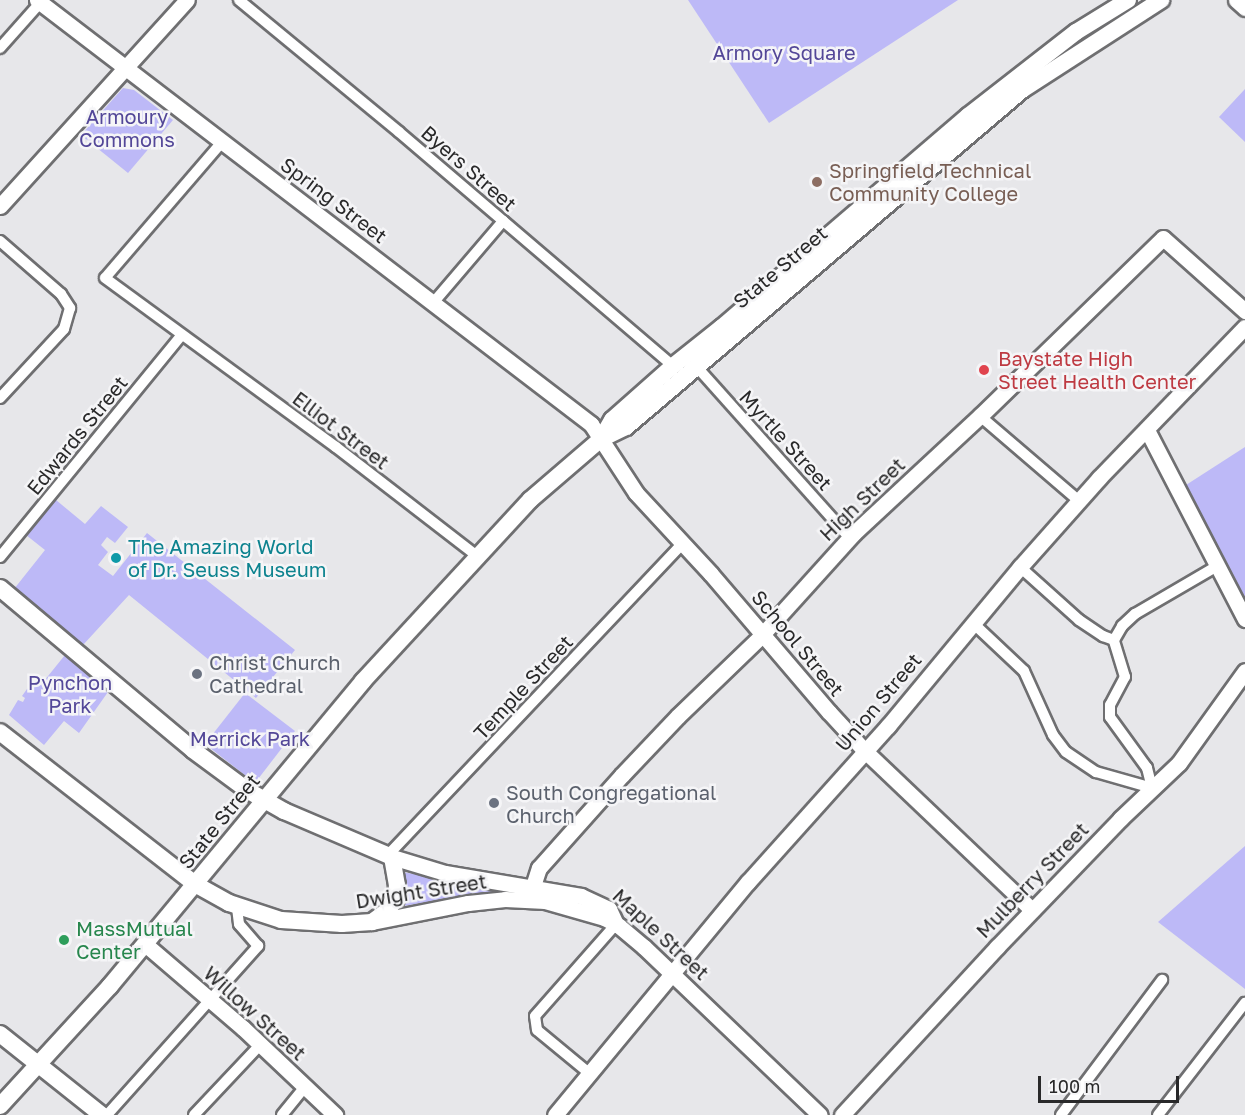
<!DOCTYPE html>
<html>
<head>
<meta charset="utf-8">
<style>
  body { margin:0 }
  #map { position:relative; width:1245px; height:1115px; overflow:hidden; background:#e7e7ea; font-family:"Golos Text",sans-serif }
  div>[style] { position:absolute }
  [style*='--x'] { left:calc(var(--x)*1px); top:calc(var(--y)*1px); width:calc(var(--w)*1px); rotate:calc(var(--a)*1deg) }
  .green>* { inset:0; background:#bdb9f7 }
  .roads { filter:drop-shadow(2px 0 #6f6f71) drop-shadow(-2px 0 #6f6f71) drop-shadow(0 2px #6f6f71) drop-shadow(0 -2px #6f6f71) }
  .street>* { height:10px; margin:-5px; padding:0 5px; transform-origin:5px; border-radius:5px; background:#fff }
  .secondary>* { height:15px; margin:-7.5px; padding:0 7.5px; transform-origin:7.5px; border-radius:7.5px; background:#fff }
  .primary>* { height:16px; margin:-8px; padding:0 8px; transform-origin:8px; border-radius:8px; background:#fff }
  .dots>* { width:16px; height:16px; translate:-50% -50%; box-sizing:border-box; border:3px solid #f5f5f7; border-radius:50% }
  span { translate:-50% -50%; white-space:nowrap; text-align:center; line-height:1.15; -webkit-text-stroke:5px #f5f5f7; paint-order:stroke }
  .park-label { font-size:20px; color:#534798 }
  .street-label { font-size:20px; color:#29292a }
  .education-label { font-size:20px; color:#785e54 }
  .left { translate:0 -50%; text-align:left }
  .health-label { font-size:20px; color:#be3a42 }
  .culture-label { font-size:20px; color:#0d838f }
  .worship-label { font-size:20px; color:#5b616d }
  .leisure-label { font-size:20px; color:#27864d }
  .scale { position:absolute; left:1038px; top:1076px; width:141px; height:27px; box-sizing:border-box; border:3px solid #29292a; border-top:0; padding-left:8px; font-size:18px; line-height:21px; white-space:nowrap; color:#29292a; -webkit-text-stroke:4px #f5f5f7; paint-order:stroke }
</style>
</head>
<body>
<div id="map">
  <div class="green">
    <i style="clip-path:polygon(688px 0,958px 0,769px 123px)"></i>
    <i style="clip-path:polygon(123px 88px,134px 90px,173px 120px,128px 173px,81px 135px)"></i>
    <i style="clip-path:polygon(1245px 89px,1245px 142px,1219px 117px)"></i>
    <i style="clip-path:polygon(1245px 447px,1245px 604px,1186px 485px)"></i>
    <i style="clip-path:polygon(56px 500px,85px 524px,101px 506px,128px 527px,115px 543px,107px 537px,101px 545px,108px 552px,98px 565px,113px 576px,147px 533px,295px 650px,256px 698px,129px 595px,83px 645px,14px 589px,45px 550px,26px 535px)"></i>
    <i style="clip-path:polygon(65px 655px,108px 692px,79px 733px,64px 721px,44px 745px,9px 715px,18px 700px,23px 702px,25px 698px,22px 696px,27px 689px,44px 681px)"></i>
    <i style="clip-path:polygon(245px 693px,295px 731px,255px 783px,205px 744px)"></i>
    <i style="clip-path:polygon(1245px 846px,1245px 989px,1158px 922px)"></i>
    <i style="clip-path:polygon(402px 872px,485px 886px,513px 892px,456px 897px,398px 907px)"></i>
  </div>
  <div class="roads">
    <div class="street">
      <i style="--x:239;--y:0;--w:207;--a:39.5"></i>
      <i style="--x:399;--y:132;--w:360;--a:40.5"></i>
      <i style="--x:0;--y:48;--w:60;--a:-48.4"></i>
      <i style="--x:222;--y:142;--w:179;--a:130.7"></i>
      <i style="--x:105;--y:278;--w:286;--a:36.2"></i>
      <i style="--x:336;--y:447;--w:178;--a:37.7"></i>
      <i style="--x:0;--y:241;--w:81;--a:41"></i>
      <i style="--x:61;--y:294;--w:17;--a:57"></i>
      <i style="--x:70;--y:308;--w:22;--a:106"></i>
      <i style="--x:64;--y:329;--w:94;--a:132.8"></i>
      <i style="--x:433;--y:303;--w:108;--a:-49.5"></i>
      <i style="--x:696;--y:366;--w:231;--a:48.2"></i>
      <i style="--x:980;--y:416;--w:130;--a:40.6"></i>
      <i style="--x:0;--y:557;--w:287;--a:-50.7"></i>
      <i style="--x:1020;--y:567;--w:79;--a:41.9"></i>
      <i style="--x:1079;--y:620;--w:29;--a:34"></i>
      <i style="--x:1103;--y:636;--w:12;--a:20"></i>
      <i style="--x:973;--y:623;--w:70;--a:43.3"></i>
      <i style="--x:1024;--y:671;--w:70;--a:65.6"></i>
      <i style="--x:1053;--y:735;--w:21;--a:53"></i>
      <i style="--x:1066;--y:752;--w:36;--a:34"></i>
      <i style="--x:1096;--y:772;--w:58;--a:15.9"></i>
      <i style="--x:1152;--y:788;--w:21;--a:-104"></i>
      <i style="--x:1147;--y:768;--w:63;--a:-126"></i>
      <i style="--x:1110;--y:717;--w:12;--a:-90"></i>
      <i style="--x:1110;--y:705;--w:32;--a:-62"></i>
      <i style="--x:1125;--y:677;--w:39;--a:-107"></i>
      <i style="--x:1114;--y:640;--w:16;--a:-60"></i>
      <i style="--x:1122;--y:626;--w:18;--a:-43"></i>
      <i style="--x:1135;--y:614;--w:95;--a:-30.3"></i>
      <i style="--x:388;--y:855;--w:429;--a:-46.6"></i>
      <i style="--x:589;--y:1073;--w:67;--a:-140.4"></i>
      <i style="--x:537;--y:1030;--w:14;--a:-98"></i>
      <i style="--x:535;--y:1016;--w:123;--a:-48.6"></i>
      <i style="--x:107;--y:1115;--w:227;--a:-48.2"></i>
      <i style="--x:258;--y:946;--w:29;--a:-131"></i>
      <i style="--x:239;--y:924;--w:17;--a:-97"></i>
      <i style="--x:194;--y:1115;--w:96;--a:-46.7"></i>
      <i style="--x:282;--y:1115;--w:36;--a:-51"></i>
      <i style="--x:1061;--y:1115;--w:169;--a:-53.2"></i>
      <i style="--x:1158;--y:1115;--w:142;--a:-52.2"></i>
    </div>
    <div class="secondary">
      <i style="--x:37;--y:0;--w:698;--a:37.43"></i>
      <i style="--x:591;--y:424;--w:82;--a:56.9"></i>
      <i style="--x:636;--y:493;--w:110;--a:47.2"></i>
      <i style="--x:711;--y:574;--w:182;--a:49.5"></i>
      <i style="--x:829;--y:712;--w:52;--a:47.4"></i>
      <i style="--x:864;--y:750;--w:232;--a:43.6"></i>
      <i style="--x:1236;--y:0;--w:12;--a:42"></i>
      <i style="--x:0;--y:206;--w:278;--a:-47.8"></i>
      <i style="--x:1147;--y:430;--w:213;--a:62.6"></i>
      <i style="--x:392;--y:857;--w:55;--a:16.8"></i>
      <i style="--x:445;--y:873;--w:138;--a:9.6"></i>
      <i style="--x:581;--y:896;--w:31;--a:25"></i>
      <i style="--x:609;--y:909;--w:17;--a:65"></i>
      <i style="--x:533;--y:886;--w:19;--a:-72"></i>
      <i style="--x:539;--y:868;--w:125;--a:-48.3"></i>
      <i style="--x:622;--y:775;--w:81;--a:-46.5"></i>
      <i style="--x:678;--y:716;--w:114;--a:-43.9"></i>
      <i style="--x:760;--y:637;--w:140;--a:-47.9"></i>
      <i style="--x:854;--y:533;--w:172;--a:-42.9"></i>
      <i style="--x:980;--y:416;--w:255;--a:-44.2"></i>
      <i style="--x:1163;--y:238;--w:110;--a:41.7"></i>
      <i style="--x:372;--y:922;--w:98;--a:-11.2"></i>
      <i style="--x:468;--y:903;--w:37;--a:-6"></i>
      <i style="--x:505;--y:899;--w:40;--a:2.9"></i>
      <i style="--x:545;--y:901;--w:61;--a:16.1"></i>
      <i style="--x:604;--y:918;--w:17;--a:28"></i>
      <i style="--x:619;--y:926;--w:33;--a:40"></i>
      <i style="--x:644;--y:947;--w:243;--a:43.7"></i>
      <i style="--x:145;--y:944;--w:129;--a:40.6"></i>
      <i style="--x:243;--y:1028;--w:127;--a:43.4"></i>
      <i style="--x:555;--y:1115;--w:303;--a:-50.4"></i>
      <i style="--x:748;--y:882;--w:210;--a:-48.1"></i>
      <i style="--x:888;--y:726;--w:207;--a:-50.3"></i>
      <i style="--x:1020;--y:567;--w:119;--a:-48.4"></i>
      <i style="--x:1099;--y:478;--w:210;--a:-46"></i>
      <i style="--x:842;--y:1115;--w:229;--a:-47.3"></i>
      <i style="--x:997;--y:947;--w:178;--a:-46.1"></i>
      <i style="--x:1120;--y:819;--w:81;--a:-43.5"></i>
      <i style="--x:1179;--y:763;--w:113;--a:-54.3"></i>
    </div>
    <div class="primary">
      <i style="--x:601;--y:439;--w:22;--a:-60"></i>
      <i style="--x:612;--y:420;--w:81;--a:-41.5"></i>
      <i style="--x:673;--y:366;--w:63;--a:-38.5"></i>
      <i style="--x:722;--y:327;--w:324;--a:-40.6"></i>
      <i style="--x:968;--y:116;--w:137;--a:-37.9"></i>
      <i style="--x:1076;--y:32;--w:61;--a:-31.6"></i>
      <i style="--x:0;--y:588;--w:252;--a:40"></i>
      <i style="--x:193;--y:750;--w:67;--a:36.5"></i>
      <i style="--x:247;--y:790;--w:43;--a:29.6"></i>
      <i style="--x:284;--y:811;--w:117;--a:23.1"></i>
      <i style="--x:392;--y:857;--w:28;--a:80"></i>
      <i style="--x:397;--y:885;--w:14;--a:94"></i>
      <i style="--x:396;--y:899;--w:15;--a:127"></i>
      <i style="--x:387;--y:911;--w:19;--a:144"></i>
      <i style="--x:372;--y:922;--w:30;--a:176"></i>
      <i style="--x:342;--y:924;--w:61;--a:-176.2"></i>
      <i style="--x:281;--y:920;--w:55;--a:-161.9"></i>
      <i style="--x:229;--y:903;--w:39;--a:-151"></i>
      <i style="--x:195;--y:884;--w:247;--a:-142.1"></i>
      <i style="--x:0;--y:1034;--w:130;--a:38.5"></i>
      <i style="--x:0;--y:1106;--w:163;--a:-47.5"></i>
      <i style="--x:110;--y:986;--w:396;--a:-50.3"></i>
      <i style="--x:363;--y:681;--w:246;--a:-47.3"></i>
      <i style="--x:530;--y:500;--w:94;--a:-40.7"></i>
      <i style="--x:601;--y:439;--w:28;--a:-26"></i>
      <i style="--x:626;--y:427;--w:520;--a:-40.4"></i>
      <i style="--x:1022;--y:90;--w:166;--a:-32.9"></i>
    </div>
  </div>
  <div class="dots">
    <i style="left:817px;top:182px;background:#8d6e63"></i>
    <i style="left:984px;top:370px;background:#e0444e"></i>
    <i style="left:116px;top:558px;background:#0f9aa8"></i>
    <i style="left:197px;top:674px;background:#6b7280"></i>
    <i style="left:494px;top:803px;background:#6b7280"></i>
    <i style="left:64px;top:940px;background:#2e9e5b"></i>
  </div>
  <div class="park-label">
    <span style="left:784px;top:52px">Armory Square</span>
    <span style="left:127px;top:128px">Armoury<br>Commons</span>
    <span style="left:70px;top:694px">Pynchon<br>Park</span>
    <span style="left:250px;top:738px">Merrick Park</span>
  </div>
  <div class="street-label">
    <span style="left:469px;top:168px;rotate:41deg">Byers Street</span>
    <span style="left:334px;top:200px;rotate:37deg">Spring Street</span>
    <span style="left:780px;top:267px;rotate:-40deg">State Street</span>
    <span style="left:341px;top:430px;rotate:37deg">Elliot Street</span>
    <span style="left:77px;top:435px;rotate:-51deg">Edwards Street</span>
    <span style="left:786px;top:440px;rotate:48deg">Myrtle Street</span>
    <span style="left:862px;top:499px;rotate:-44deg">High Street</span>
    <span style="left:798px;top:643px;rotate:50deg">School Street</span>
    <span style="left:523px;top:687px;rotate:-47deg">Temple Street</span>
    <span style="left:878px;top:702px;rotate:-50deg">Union Street</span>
    <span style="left:219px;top:821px;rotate:-51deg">State Street</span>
    <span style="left:1032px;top:880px;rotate:-46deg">Mulberry Street</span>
    <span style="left:421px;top:891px;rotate:-9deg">Dwight Street</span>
    <span style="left:661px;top:934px;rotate:43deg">Maple Street</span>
    <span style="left:255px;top:1013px;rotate:42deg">Willow Street</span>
  </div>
  <div class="education-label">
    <span class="left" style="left:829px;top:182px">Springfield Technical<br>Community College</span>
  </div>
  <div class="health-label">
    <span class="left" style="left:998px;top:370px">Baystate High<br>Street Health Center</span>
  </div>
  <div class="culture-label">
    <span class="left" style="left:128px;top:558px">The Amazing World<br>of Dr. Seuss Museum</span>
  </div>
  <div class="worship-label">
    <span class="left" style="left:209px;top:674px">Christ Church<br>Cathedral</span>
    <span class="left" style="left:506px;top:804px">South Congregational<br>Church</span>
  </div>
  <div class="leisure-label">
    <span class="left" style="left:76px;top:940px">MassMutual<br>Center</span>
  </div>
  <div class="scale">100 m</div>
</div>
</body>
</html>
